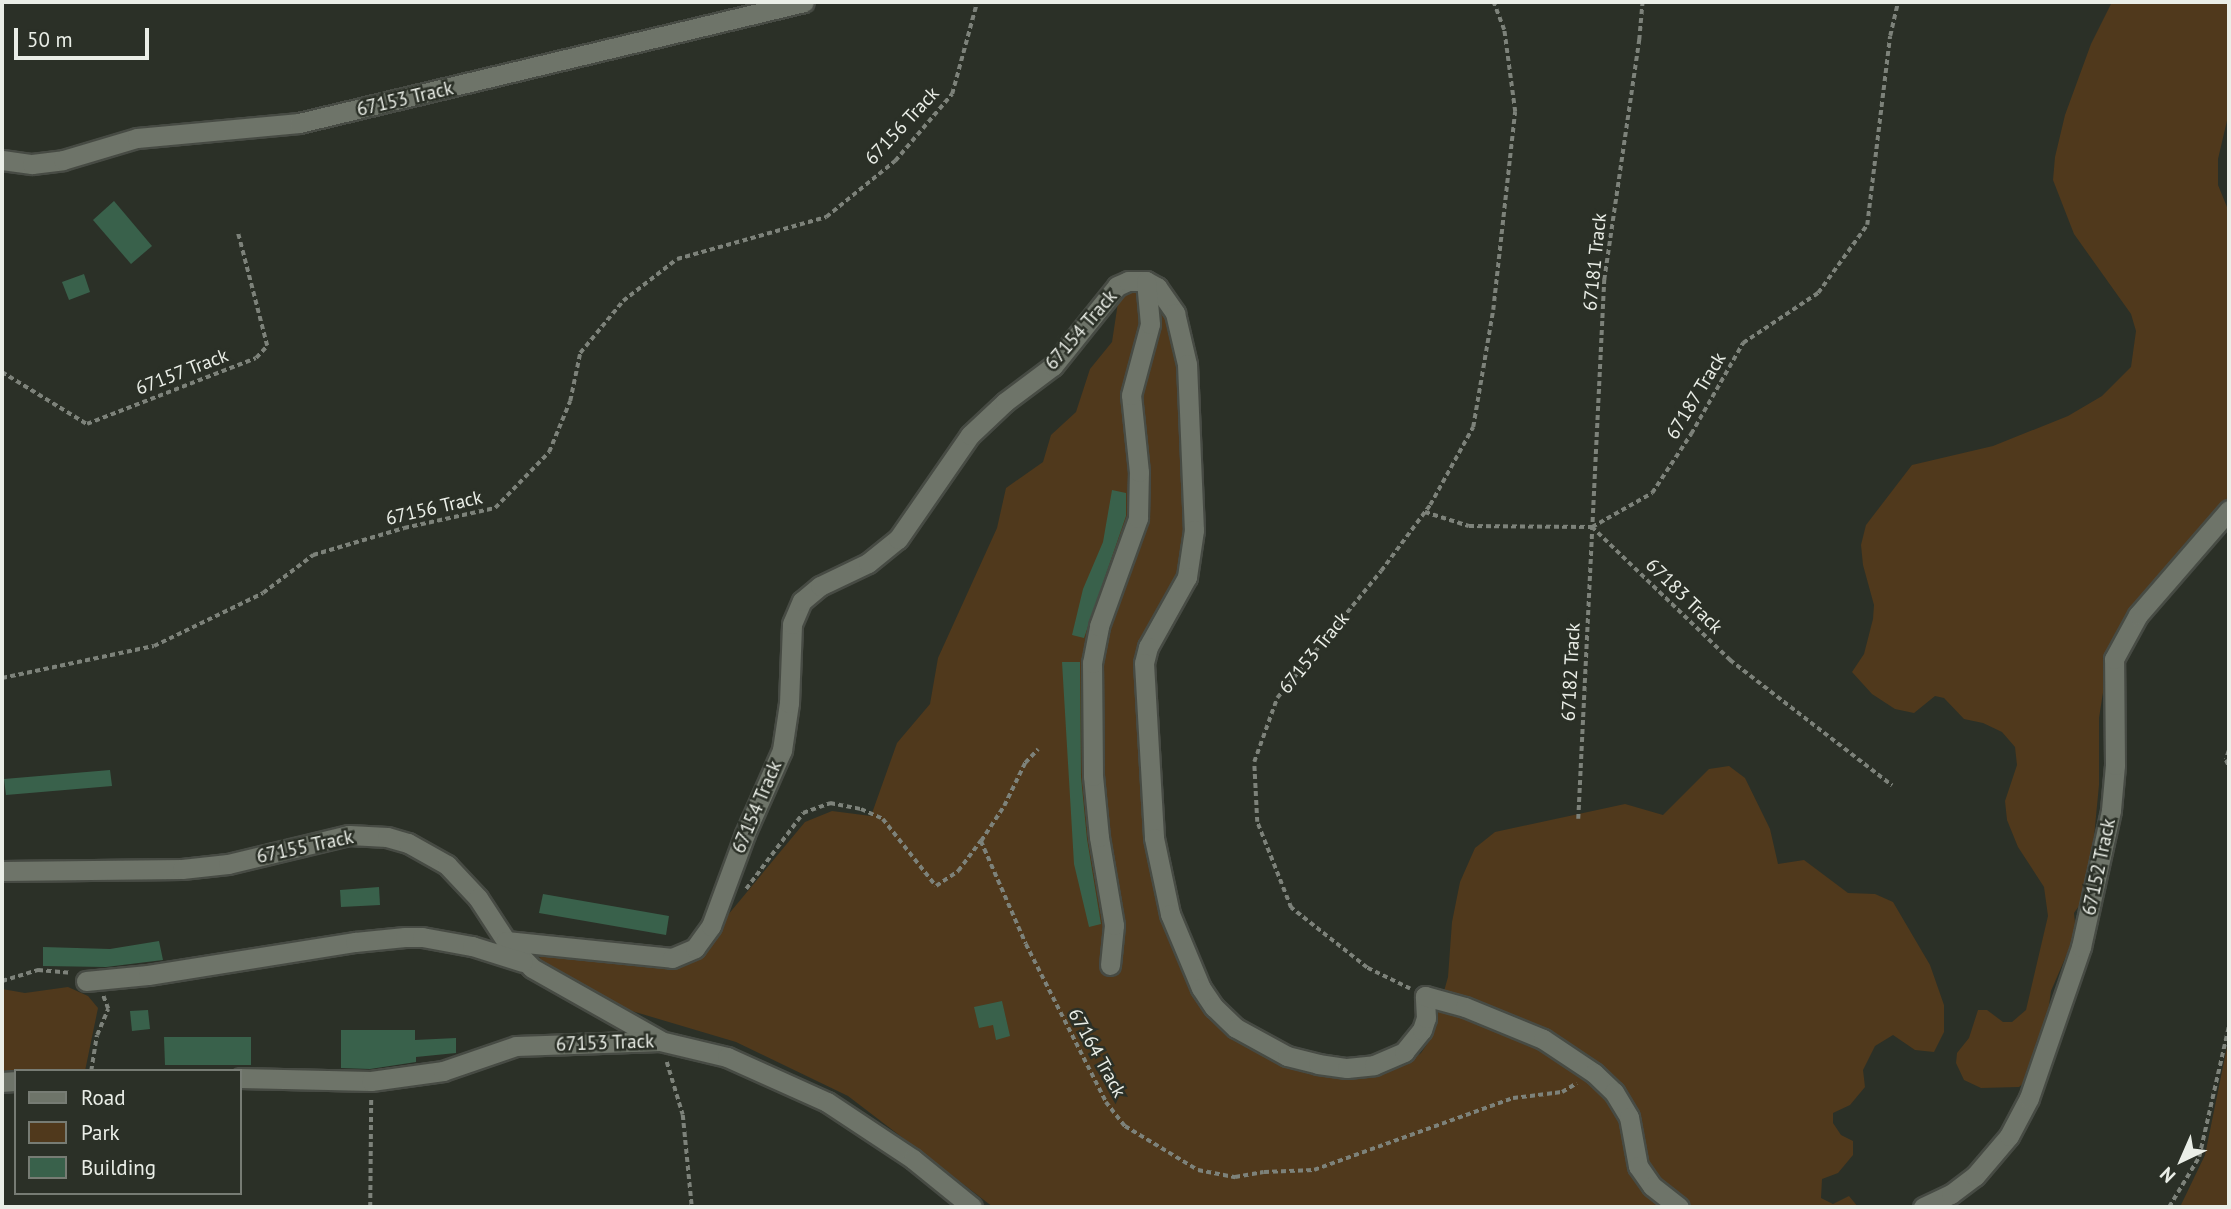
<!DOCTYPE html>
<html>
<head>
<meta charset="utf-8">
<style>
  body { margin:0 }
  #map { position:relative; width:2231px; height:1209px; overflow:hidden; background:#2b3027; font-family:"PT Sans",sans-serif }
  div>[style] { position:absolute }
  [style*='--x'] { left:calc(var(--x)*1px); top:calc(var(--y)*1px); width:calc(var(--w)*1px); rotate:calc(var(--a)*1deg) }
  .green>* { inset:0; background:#50391c }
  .building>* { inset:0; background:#39614b }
  .path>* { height:3.5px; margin-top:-1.75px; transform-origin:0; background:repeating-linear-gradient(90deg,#7d827a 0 5px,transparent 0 8.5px) }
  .roads { filter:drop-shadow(2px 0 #474b44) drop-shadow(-2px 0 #474b44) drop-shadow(0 2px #474b44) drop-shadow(0 -2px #474b44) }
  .minor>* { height:19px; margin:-9.5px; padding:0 9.5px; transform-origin:9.5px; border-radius:9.5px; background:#6e7469 }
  span { translate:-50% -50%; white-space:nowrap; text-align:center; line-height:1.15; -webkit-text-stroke:5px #2b3027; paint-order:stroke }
  .street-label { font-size:19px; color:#eaeee7 }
  .frame { position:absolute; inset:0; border:4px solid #eaeee7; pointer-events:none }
  .legend { position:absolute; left:14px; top:1069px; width:228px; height:126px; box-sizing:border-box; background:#2b3027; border:2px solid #777c74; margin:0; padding:9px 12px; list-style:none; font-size:21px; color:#eaeee7 }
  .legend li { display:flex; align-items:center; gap:14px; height:35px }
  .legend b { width:35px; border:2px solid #777c74 }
  .north { position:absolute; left:2147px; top:1125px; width:70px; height:70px; -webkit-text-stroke:5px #2b3027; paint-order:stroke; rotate:224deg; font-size:19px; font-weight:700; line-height:28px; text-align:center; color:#eaeee7 }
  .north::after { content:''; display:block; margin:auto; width:24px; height:32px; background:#eaeee7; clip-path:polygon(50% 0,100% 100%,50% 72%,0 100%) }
  .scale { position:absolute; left:14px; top:28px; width:135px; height:32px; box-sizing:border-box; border:4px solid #eaeee7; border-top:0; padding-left:9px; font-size:21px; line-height:24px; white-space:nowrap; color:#eaeee7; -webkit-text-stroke:5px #2b3027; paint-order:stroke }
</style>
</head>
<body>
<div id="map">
  <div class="green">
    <i style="clip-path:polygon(2112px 2px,2229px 2px,2229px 112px,2218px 159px,2218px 185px,2229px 212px,2229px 495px,2208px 529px,2109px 654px,2099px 718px,2099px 785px,2091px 868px,2081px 903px,2074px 913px,2076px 933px,2051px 991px,2046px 1026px,2030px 1078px,2019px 1087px,1981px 1088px,1964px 1080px,1956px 1063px,1957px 1053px,1969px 1038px,1978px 1010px,1987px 1010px,2003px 1022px,2012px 1022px,2026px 1010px,2048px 916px,2044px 887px,2018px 847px,2007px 820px,2005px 801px,2017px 765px,2015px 747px,2002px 732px,1983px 723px,1964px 719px,1944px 698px,1935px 696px,1914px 713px,1895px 709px,1872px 694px,1852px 672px,1864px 654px,1873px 619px,1874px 605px,1863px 565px,1861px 545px,1866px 525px,1912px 465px,1993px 446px,2068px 416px,2102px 396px,2131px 367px,2136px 331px,2131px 314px,2074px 234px,2053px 180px,2055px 157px,2065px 115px,2091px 44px)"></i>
    <i style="clip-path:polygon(1136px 287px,1155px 295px,1179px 347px,1187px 550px,1136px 684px,1159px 901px,1227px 1029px,1269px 1057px,1299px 1069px,1335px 1078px,1363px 1078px,1404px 1065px,1421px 1053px,1431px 1038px,1448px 977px,1452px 922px,1460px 882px,1475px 848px,1495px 832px,1625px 804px,1663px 815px,1709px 769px,1729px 766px,1745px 778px,1770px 829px,1778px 864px,1804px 860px,1848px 893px,1875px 894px,1893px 902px,1930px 965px,1944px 1005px,1944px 1032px,1934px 1052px,1915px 1050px,1893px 1035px,1875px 1046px,1863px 1070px,1865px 1087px,1850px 1105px,1833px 1113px,1833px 1123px,1841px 1135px,1853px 1141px,1853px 1155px,1838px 1173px,1822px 1179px,1821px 1198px,1833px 1204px,1849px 1196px,1858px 1207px,993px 1207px,848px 1096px,736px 1042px,615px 1006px,553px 974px,536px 959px,555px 951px,688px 963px,805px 822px,832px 811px,871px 816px,897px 743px,930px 704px,938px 658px,997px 528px,1006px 488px,1043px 462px,1051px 435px,1076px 412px,1090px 369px,1112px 342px,1119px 296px)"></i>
    <i style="clip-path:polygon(68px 987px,88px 996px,98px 1008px,85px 1071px,16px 1071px,16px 1092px,2px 1093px,2px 989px,25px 993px)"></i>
    <i style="clip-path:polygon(2229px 1037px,2229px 1207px,2180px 1207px,2205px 1155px)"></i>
  </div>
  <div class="building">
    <i style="clip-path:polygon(114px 201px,152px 246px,131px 264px,93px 220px)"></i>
    <i style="clip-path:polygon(84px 274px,90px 292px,69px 300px,62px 282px)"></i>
    <i style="clip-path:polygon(1112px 490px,1126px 493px,1126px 516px,1084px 638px,1072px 635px,1083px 589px,1103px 542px)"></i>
    <i style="clip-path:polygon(1062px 662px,1080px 662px,1081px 777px,1087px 839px,1101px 924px,1089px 927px,1074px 864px)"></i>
    <i style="clip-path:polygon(110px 770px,112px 786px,6px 795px,4px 779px)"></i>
    <i style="clip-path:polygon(379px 887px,380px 905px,341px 907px,340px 890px)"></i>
    <i style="clip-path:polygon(543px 894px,669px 916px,666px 935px,539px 913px)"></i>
    <i style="clip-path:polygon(159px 941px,163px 960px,106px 967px,43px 966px,43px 947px,110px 949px)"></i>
    <i style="clip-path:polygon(1002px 1001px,1010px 1036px,996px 1040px,993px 1025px,979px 1028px,974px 1007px)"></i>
    <i style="clip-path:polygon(148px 1010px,150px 1029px,132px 1031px,130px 1011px)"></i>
    <i style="clip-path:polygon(341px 1030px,415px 1030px,415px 1040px,456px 1038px,456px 1053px,416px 1057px,416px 1062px,370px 1069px,341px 1068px)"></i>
    <i style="clip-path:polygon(164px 1037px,251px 1037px,251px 1065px,165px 1065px)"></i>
  </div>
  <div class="path">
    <i style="--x:2;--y:372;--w:100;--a:31.5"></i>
    <i style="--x:87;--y:424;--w:181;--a:-21.3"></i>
    <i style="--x:256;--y:358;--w:16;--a:-47"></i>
    <i style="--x:267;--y:346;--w:116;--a:-104.5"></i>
    <i style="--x:1425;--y:512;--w:46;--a:17.7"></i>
    <i style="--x:1469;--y:526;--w:123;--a:0.5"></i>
    <i style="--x:1592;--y:527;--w:192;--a:43.9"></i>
    <i style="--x:1730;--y:660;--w:205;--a:37.7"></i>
    <i style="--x:1592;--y:527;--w:69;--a:-29.5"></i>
    <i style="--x:1652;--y:493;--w:71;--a:-56.5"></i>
    <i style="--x:1691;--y:434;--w:105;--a:-60.3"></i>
    <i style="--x:1743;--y:343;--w:90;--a:-33.7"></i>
    <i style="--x:1818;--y:293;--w:84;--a:-54.2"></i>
    <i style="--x:1867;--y:225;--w:190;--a:-83.1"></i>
    <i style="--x:1890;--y:36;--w:35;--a:-77"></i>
    <i style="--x:2;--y:678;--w:155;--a:-11.9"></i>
    <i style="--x:154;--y:646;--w:121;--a:-25.9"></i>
    <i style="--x:263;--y:593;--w:63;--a:-37.2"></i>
    <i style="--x:313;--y:555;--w:95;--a:-16.5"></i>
    <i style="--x:404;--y:528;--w:93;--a:-12.4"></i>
    <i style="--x:495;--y:508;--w:78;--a:-46"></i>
    <i style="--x:549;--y:452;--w:55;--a:-67.6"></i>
    <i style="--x:570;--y:401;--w:49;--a:-78.2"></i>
    <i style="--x:580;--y:353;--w:67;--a:-50.4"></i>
    <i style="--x:623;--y:301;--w:68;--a:-37.9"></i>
    <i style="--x:677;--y:259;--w:155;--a:-15.7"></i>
    <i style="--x:826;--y:217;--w:89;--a:-39.1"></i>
    <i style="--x:895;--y:161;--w:88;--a:-49.6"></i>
    <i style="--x:952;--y:94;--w:95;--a:-74.8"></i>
    <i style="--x:2229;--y:751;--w:9;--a:108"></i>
    <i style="--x:2226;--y:760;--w:7;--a:63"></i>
    <i style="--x:1578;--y:819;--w:540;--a:-87.24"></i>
    <i style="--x:1604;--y:280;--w:243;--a:-81.7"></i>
    <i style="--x:1639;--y:40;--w:38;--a:-85"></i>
    <i style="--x:981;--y:841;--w:112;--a:66.4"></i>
    <i style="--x:1026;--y:944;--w:177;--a:63.1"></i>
    <i style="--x:1106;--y:1102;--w:31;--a:52"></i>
    <i style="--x:1125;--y:1126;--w:85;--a:31.1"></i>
    <i style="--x:1198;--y:1170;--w:38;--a:11"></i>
    <i style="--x:1235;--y:1177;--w:29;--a:-10"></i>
    <i style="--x:1264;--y:1172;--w:50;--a:-2.3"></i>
    <i style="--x:1314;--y:1170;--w:212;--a:-19.9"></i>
    <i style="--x:1513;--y:1098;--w:49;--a:-7"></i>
    <i style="--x:1562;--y:1092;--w:17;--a:-31"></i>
    <i style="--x:746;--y:889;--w:95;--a:-53.1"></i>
    <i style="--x:803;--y:813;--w:29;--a:-20"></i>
    <i style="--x:830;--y:803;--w:32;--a:11"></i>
    <i style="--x:861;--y:809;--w:24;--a:24"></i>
    <i style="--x:883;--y:819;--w:85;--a:51.7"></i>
    <i style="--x:936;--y:886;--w:27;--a:-34"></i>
    <i style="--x:958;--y:871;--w:38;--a:-53"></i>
    <i style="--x:981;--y:841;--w:42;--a:-56.7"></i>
    <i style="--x:1004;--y:806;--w:48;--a:-64"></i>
    <i style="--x:1025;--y:763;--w:19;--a:-47"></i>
    <i style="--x:2;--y:981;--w:38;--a:-17"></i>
    <i style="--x:38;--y:970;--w:32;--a:5"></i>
    <i style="--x:1410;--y:989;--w:48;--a:-154"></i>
    <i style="--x:1367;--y:968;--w:97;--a:-141.7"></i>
    <i style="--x:1291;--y:908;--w:92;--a:-111.6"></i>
    <i style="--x:1257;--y:822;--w:60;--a:-92.9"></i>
    <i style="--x:1254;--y:762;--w:68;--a:-70.2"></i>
    <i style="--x:1277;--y:698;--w:164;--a:-50.7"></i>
    <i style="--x:1381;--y:571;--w:82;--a:-53.4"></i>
    <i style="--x:1430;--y:505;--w:89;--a:-61.1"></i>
    <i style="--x:1473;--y:427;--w:119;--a:-80.3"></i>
    <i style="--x:1493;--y:310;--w:199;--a:-83.7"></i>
    <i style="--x:1515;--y:112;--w:83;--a:-97.6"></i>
    <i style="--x:1504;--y:30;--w:30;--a:-111"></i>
    <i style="--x:667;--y:1062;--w:55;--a:73.2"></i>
    <i style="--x:683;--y:1115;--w:92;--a:84.4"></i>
    <i style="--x:91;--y:1071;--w:36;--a:-81"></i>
    <i style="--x:97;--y:1035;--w:28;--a:-67"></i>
    <i style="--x:108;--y:1009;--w:14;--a:-111"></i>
    <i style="--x:370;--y:1207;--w:110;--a:-89.5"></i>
    <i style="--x:2169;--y:1207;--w:58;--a:-59"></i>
    <i style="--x:2199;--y:1157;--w:135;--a:-77.2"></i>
  </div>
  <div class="roads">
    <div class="minor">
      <i style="--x:2;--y:160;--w:30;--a:8"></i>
      <i style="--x:32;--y:164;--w:31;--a:-7"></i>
      <i style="--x:63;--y:160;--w:77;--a:-16.6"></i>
      <i style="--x:137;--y:138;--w:163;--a:-5.3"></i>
      <i style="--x:299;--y:123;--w:519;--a:-13.47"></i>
      <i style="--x:2;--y:871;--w:180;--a:-0.6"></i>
      <i style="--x:182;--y:869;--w:46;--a:-6.2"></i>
      <i style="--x:228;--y:864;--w:124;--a:-13.5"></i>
      <i style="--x:349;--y:835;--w:38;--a:3"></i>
      <i style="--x:387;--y:837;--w:22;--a:16"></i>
      <i style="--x:408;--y:843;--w:45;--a:29.4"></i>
      <i style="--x:447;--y:865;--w:45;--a:46.8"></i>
      <i style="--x:478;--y:898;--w:51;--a:56.9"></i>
      <i style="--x:506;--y:941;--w:37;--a:46"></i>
      <i style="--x:532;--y:968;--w:147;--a:29.4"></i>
      <i style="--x:506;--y:941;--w:167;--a:5.8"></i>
      <i style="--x:672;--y:958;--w:25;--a:-23"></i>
      <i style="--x:695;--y:948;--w:27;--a:-54"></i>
      <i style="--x:711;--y:926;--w:98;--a:-69.7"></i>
      <i style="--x:745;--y:834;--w:92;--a:-66.2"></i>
      <i style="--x:782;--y:750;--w:48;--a:-81.5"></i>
      <i style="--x:789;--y:703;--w:79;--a:-87.8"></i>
      <i style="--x:792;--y:624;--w:25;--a:-67"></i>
      <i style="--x:802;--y:601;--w:23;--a:-40"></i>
      <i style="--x:820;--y:586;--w:53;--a:-25.6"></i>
      <i style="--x:868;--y:563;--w:38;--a:-39"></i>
      <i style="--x:898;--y:539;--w:126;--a:-55.3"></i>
      <i style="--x:970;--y:435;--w:48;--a:-43.3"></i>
      <i style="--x:1005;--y:402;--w:60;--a:-36.9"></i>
      <i style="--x:1053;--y:366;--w:102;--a:-51.3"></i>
      <i style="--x:1117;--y:286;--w:12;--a:-24"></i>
      <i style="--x:1128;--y:281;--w:18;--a:0"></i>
      <i style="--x:1146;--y:281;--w:13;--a:29"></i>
      <i style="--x:1157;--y:287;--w:32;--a:55"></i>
      <i style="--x:1175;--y:313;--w:52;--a:76.8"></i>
      <i style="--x:1187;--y:364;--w:166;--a:87.6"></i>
      <i style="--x:1194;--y:530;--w:48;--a:98.5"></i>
      <i style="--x:1187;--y:577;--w:80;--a:119.1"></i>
      <i style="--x:1148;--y:647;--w:16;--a:104"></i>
      <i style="--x:1144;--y:663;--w:175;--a:86.7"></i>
      <i style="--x:1154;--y:838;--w:78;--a:78.1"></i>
      <i style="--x:1170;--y:914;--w:80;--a:67.3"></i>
      <i style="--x:1201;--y:988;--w:23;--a:56"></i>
      <i style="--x:1214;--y:1007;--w:30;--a:44"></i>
      <i style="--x:1236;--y:1028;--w:58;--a:28.8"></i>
      <i style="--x:1287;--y:1056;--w:32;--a:14"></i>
      <i style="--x:1318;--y:1064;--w:29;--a:8"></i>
      <i style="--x:1347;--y:1068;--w:27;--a:-6"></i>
      <i style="--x:1374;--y:1065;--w:33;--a:-23"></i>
      <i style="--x:1404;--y:1052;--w:28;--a:-51"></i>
      <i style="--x:1422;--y:1030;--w:13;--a:-72"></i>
      <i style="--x:1426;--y:1018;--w:22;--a:-93"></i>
      <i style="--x:1425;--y:996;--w:41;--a:15.4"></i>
      <i style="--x:1465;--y:1007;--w:84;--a:22.3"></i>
      <i style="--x:1543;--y:1039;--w:61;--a:33.7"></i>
      <i style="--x:1594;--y:1073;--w:28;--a:44"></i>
      <i style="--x:1614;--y:1092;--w:29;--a:59"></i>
      <i style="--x:1629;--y:1117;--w:50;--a:79.6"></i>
      <i style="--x:1638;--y:1166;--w:24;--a:55"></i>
      <i style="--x:1652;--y:1186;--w:34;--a:38"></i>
      <i style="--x:1110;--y:965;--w:40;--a:-84.3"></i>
      <i style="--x:1114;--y:925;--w:89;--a:-99.7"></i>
      <i style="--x:1099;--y:837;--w:61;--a:-95.6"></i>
      <i style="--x:1093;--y:776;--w:113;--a:-90.5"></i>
      <i style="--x:1092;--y:663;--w:38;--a:-79"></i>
      <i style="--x:1099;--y:626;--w:115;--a:-70.1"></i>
      <i style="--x:1138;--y:518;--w:46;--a:-88.8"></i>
      <i style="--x:1139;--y:472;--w:77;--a:-95.9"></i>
      <i style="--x:1131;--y:395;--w:73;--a:-75"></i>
      <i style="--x:1150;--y:324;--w:43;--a:-95.3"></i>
      <i style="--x:86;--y:981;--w:62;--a:-5.5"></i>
      <i style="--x:148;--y:975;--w:210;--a:-9.1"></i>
      <i style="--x:355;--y:942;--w:50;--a:-5.7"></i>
      <i style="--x:405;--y:937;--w:17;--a:0"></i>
      <i style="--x:422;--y:937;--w:51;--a:10.2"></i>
      <i style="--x:472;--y:946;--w:53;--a:17.4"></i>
      <i style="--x:240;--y:1078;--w:131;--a:1.3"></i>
      <i style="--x:371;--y:1081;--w:73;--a:-7.9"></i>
      <i style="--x:443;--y:1071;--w:77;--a:-18.9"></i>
      <i style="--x:516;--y:1046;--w:144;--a:-2"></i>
      <i style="--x:660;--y:1041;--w:69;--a:13.4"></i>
      <i style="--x:727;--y:1057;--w:110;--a:24.2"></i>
      <i style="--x:827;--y:1102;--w:103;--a:33.5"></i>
      <i style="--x:913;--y:1159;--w:76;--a:39.1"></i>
      <i style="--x:2;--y:1082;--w:14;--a:-4"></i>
      <i style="--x:1923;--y:1207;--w:31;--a:-25"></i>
      <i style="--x:1951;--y:1194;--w:30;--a:-37"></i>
      <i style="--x:1975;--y:1176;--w:52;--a:-49.6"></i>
      <i style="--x:2009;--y:1136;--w:43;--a:-62.2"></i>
      <i style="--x:2029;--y:1098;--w:160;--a:-71"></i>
      <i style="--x:2081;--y:947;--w:140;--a:-77.6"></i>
      <i style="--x:2111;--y:810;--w:45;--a:-84.9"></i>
      <i style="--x:2115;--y:765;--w:106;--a:-90.5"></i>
      <i style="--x:2114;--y:659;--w:50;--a:-61.4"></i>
      <i style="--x:2138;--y:615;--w:139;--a:-49.1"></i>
    </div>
  </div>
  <div class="street-label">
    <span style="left:405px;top:99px;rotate:-13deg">67153 Track</span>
    <span style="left:902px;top:126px;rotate:-47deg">67156 Track</span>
    <span style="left:1595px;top:262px;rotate:-84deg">67181 Track</span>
    <span style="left:1081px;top:330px;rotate:-49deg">67154 Track</span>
    <span style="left:182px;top:372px;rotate:-21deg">67157 Track</span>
    <span style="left:1696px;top:396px;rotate:-59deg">67187 Track</span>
    <span style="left:434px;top:508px;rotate:-13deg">67156 Track</span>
    <span style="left:1684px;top:596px;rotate:44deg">67183 Track</span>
    <span style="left:1314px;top:653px;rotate:-51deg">67153 Track</span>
    <span style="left:1571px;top:672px;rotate:-87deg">67182 Track</span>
    <span style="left:757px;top:807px;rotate:-67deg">67154 Track</span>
    <span style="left:305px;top:847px;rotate:-12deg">67155 Track</span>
    <span style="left:2099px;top:867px;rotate:-78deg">67152 Track</span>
    <span style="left:605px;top:1043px;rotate:-2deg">67153 Track</span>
    <span style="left:1097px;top:1053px;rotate:61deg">67164 Track</span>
  </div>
  <div class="frame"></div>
  <ul class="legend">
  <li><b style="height:9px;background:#6e7469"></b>Road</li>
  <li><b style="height:19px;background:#50391c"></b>Park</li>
  <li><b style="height:19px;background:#39614b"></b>Building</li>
  </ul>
  <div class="north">N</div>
  <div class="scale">50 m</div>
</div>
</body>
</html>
